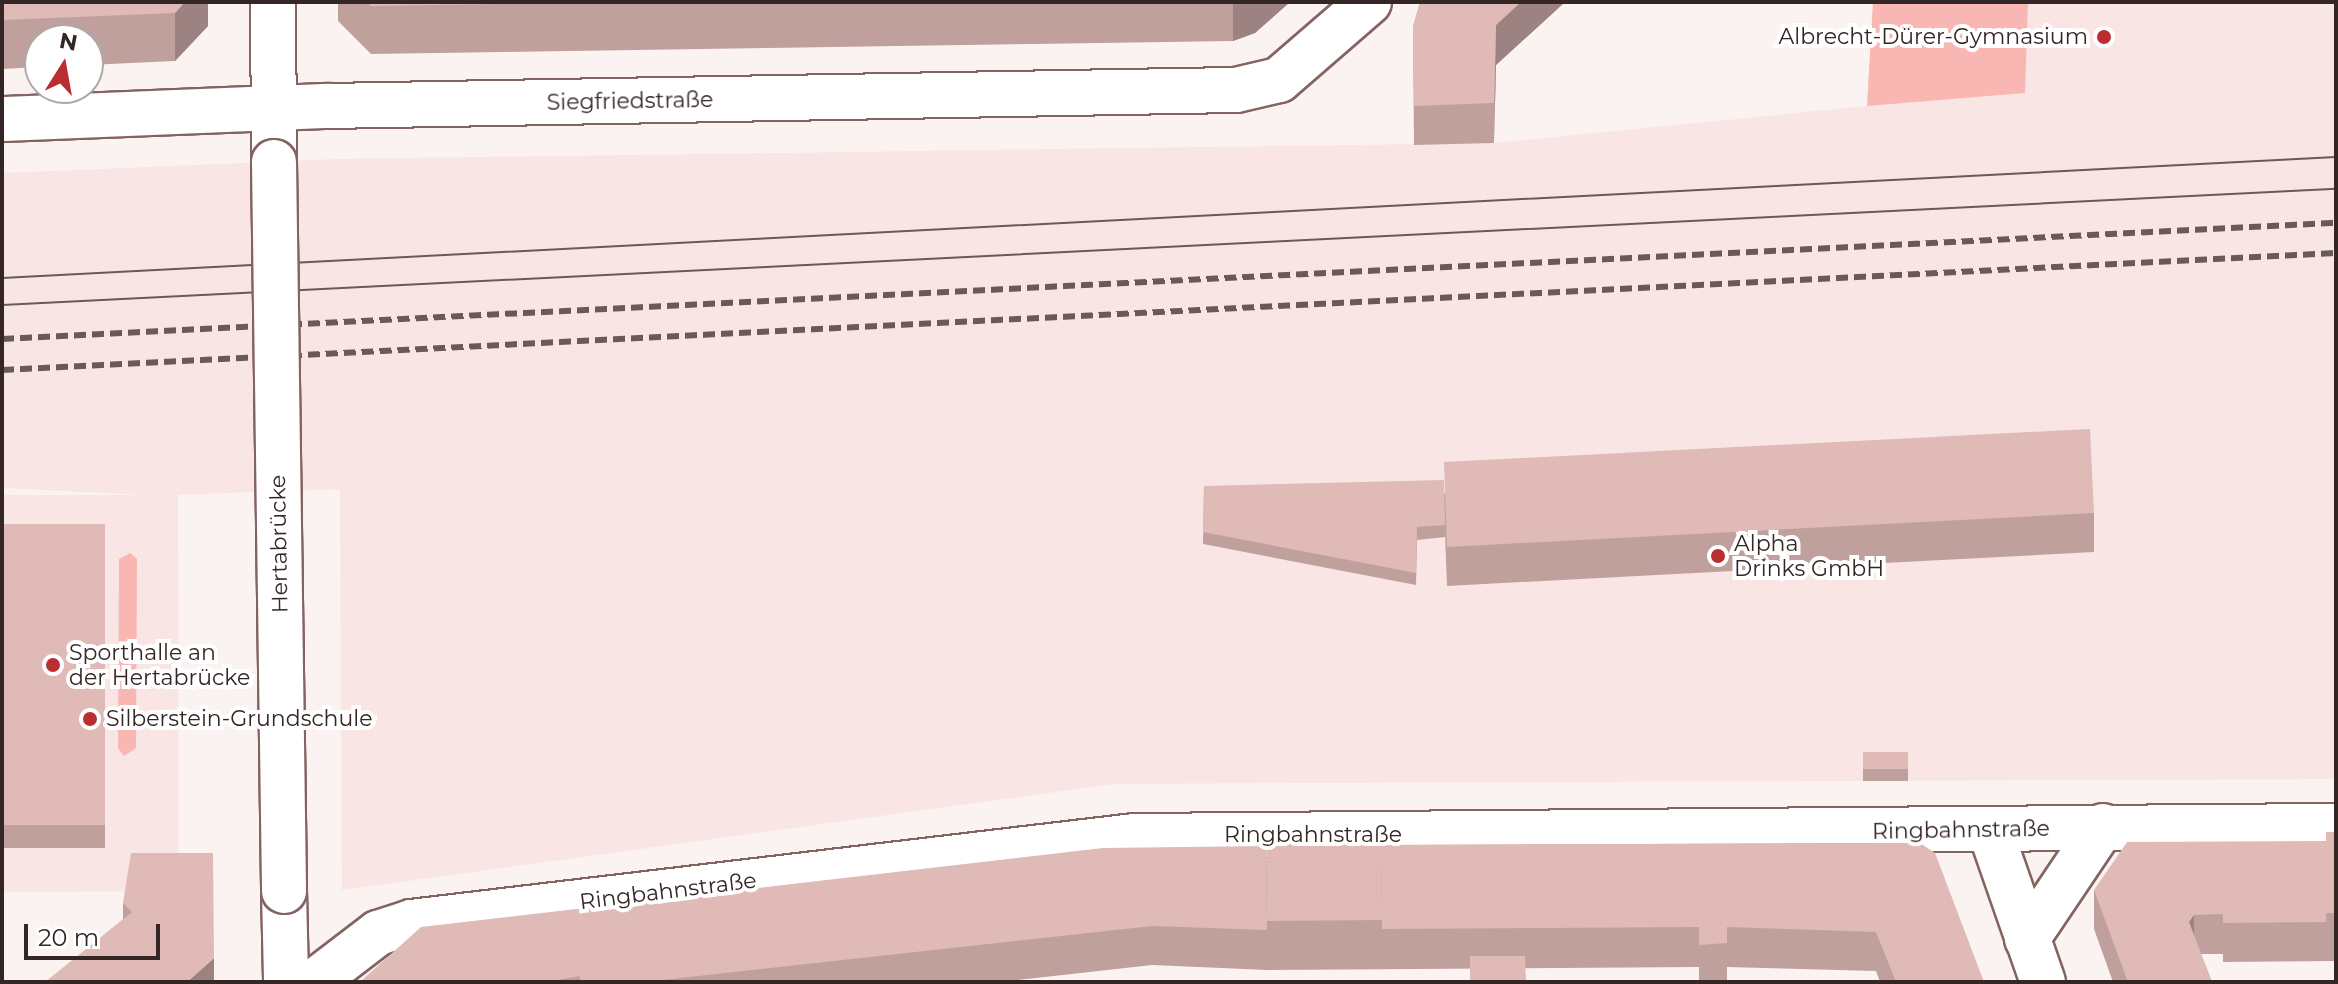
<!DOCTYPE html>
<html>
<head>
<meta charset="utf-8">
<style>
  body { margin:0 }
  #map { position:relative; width:2338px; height:984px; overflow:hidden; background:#fbf3f2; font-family:Montserrat,sans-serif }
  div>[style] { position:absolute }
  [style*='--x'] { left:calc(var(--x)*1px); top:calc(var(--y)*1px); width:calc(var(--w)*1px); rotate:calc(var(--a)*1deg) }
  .built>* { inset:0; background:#f9e6e4 }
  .green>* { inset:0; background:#f8b7b2 }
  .roads { filter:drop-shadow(2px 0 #846461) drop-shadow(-2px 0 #846461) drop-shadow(0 2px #846461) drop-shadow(0 -2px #846461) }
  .minor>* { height:44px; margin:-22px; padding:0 22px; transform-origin:22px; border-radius:22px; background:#fff }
  .tram>* { height:2px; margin:-1px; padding:0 1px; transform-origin:1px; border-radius:1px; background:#675a59 }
  .rail>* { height:6px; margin-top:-3px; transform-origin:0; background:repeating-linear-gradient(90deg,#675a59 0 12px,transparent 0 18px) }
  .bridges { filter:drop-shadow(2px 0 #846461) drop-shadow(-2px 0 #846461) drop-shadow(0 2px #846461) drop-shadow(0 -2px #846461) }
  .minor-bridge>* { height:44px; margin:-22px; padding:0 22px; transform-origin:22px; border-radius:22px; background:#fff }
  .wall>* { inset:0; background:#c0a09d }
  .shaded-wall>* { inset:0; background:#9c8280 }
  .building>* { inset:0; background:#dfbab7 }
  .dots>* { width:22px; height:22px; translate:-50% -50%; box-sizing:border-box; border:4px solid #fff; border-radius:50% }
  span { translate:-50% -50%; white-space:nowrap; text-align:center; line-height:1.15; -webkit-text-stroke:8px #fff; paint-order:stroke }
  .poi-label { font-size:22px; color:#342625 }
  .right { translate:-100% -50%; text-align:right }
  .left { translate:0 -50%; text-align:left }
  .street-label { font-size:22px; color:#342625 }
  .frame { position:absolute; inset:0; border:4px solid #342625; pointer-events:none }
  .north { position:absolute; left:24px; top:24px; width:80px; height:80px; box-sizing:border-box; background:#fff; border:2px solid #aea8a8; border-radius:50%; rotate:11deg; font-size:22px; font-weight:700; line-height:32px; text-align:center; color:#342625 }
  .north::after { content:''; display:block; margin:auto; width:28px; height:36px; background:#bc2d31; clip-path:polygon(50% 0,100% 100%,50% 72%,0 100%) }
  .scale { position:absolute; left:24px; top:924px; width:136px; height:36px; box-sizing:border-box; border:4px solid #342625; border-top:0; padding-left:10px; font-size:24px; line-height:28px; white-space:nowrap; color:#342625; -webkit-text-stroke:6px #fff; paint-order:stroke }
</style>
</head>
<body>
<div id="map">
  <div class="built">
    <i style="clip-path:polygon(1873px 2px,2336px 2px,2336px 779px,1114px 784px,342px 890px,340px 489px,178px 495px,179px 891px,2px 892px,2px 495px,148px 495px,2px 488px,2px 173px,338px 159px,1494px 143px,1867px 106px)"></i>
  </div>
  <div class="green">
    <i style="clip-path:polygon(1873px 2px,2028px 2px,2025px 93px,1867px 106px)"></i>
    <i style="clip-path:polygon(130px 553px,137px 559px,136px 748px,124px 756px,118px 748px,119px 559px)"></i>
  </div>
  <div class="roads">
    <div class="minor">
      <i style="--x:273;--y:2;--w:160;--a:89.6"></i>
      <i style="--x:2;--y:119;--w:325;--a:-2.3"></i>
      <i style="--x:327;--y:106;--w:909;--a:-1.01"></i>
      <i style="--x:1236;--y:90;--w:44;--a:-13.1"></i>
      <i style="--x:1279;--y:80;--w:119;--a:-40.9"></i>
      <i style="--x:1990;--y:830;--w:161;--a:70.8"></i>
      <i style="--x:284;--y:891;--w:91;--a:88.7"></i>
      <i style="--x:2027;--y:939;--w:136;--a:-56.1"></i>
      <i style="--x:314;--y:982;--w:81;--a:-37.4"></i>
      <i style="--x:378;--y:933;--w:35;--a:-18"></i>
      <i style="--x:411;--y:922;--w:728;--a:-6.78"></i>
      <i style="--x:1134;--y:836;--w:1202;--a:-0.48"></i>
    </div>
  </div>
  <div class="tram">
    <i style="--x:2;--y:278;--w:2337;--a:-2.97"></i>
    <i style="--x:2;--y:305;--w:2337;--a:-2.85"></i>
  </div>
  <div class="rail">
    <i style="--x:2;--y:339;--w:2337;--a:-2.85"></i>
    <i style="--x:2;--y:370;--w:2337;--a:-2.87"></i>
  </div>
  <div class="bridges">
    <div class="minor-bridge">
      <i style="--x:274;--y:162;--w:729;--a:89.21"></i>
    </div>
  </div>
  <div class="wall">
    <i style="clip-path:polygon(2px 2px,208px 2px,208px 26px,175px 61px,88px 65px,88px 40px,40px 40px,40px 67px,2px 69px)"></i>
    <i style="clip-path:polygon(338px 2px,1290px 2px,1255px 33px,1233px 41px,371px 54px,338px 21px)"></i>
    <i style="clip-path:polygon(1420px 2px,1565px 2px,1496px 65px,1494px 143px,1414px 145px,1413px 27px)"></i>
    <i style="clip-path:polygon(1204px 486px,2094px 513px,2094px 552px,1447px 586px,1445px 534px,1445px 537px,1417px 540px,1416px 585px,1203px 544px)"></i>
    <i style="clip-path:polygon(2px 524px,105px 524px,105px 848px,2px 848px)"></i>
    <i style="clip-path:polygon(1863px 752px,1908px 752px,1908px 781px,1863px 781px)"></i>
    <i style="clip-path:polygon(2336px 832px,2336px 961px,2223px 962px,2223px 954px,2201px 954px,2212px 982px,2113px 982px,2094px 929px,2094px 890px,2326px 841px)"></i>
    <i style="clip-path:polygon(1920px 843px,1984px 982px,1880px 982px,1876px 971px,1727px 967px,1727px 982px,1699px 982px,1699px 967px,1267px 970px,1152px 965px,1000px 982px,360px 982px,1381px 845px)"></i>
    <i style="clip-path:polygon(123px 903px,214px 982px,123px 919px)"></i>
  </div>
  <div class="shaded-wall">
    <i style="clip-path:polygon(185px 2px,208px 2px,208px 26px,175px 61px,175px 13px)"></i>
    <i style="clip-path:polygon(1233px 2px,1290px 2px,1255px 33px,1233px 41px)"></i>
    <i style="clip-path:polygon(1521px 2px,1565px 2px,1496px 65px,1494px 143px,1496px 25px)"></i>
    <i style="clip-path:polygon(2194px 915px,2194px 954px,2189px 922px)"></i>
    <i style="clip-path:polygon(214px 958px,214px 982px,187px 982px)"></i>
  </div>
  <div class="building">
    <i style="clip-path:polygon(2px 2px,185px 2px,175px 13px,2px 20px)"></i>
    <i style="clip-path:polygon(367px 2px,620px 2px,371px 6px)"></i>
    <i style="clip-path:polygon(1420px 2px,1521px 2px,1496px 25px,1494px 103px,1414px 106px,1413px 27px)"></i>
    <i style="clip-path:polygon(2090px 429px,2094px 513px,1447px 547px,1444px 462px)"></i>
    <i style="clip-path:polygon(1444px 480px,1445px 525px,1417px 527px,1416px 573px,1203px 532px,1204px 486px)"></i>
    <i style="clip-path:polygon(2px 524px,105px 524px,105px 825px,2px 825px)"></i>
    <i style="clip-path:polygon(1863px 752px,1908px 752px,1908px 769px,1863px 769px)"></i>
    <i style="clip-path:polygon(2326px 832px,2336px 832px,2336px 913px,2326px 913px)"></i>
    <i style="clip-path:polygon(1381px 836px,1382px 920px,1267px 921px,1266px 837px)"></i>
    <i style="clip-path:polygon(2326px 841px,2326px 922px,2223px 923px,2223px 914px,2194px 915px,2189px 922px,2212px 982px,2128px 982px,2094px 890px,2127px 842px)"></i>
    <i style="clip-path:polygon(1920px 843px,1935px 853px,1984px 982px,1896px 982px,1876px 932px,1727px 927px,1727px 943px,1699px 945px,1699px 927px,1382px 929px,1381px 845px)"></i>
    <i style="clip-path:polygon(1266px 846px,1267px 930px,1152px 926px,644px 982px,580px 982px,580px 976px,558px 980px,553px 982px,360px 982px,421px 927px,1103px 848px)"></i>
    <i style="clip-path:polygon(131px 853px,213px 853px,214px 958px,187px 982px,45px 982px,132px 912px,123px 903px)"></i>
    <i style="clip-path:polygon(1470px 956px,1525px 956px,1526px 982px,1470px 982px)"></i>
  </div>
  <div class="dots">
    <i style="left:2104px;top:37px;background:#bc2d31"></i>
    <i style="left:1718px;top:556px;background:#bc2d31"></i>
    <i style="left:53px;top:665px;background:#bc2d31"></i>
    <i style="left:90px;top:719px;background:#bc2d31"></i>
  </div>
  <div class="poi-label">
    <span class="right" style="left:2088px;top:37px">Albrecht-Dürer-Gymnasium</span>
    <span class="left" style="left:1734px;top:556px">Alpha<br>Drinks GmbH</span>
    <span class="left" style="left:69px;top:665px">Sporthalle an<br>der Hertabrücke</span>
    <span class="left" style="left:106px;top:719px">Silberstein-Grundschule</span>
  </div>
  <div class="street-label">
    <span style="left:630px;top:101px;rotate:-1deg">Siegfriedstraße</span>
    <span style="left:279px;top:544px;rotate:-91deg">Hertabrücke</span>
    <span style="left:1961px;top:830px;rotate:-1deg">Ringbahnstraße</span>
    <span style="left:1313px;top:835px">Ringbahnstraße</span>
    <span style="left:668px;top:891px;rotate:-7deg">Ringbahnstraße</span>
  </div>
  <div class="frame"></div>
  <div class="north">N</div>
  <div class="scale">20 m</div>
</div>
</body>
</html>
